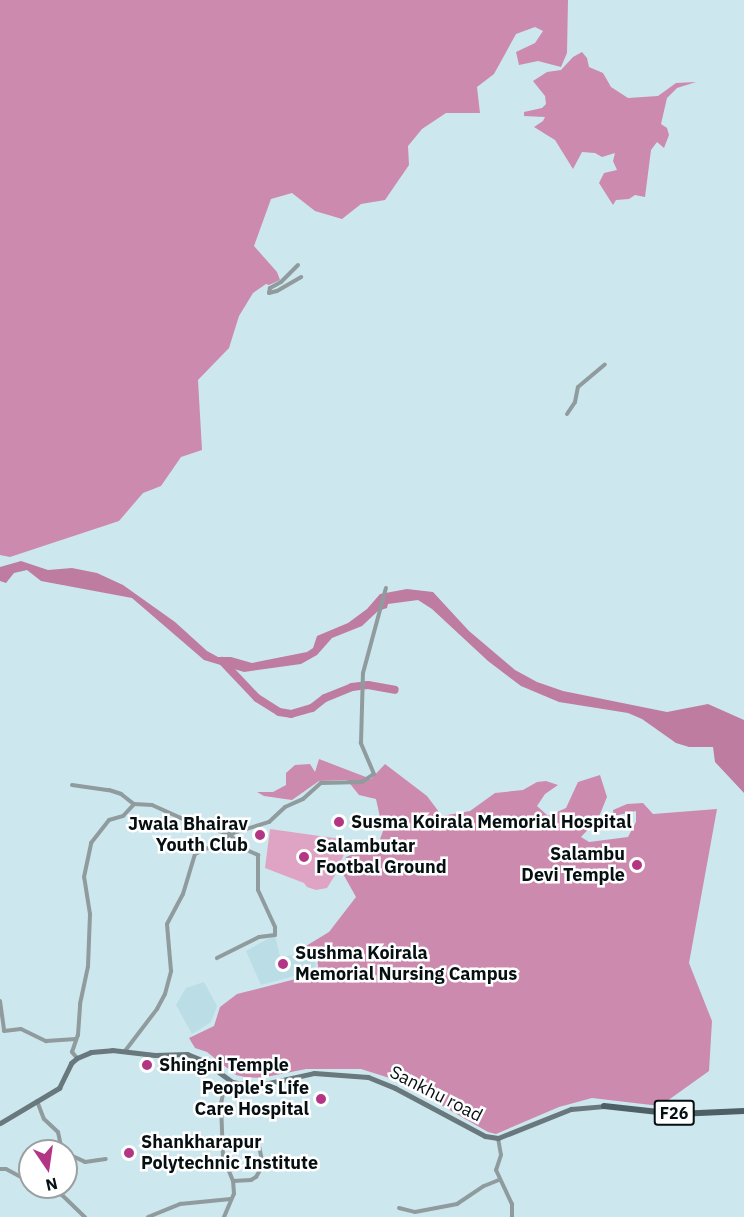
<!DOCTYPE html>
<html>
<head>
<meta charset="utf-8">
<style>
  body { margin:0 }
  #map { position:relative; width:744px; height:1217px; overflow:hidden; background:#cde7ee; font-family:"IBM Plex Sans",sans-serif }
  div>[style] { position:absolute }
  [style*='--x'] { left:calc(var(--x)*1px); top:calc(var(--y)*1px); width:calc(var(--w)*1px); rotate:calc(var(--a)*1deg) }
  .built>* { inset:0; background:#badde6 }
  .green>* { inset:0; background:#dfa3c3 }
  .forest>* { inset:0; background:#cc8aae }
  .water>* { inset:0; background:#be7da0 }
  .river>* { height:8px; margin:-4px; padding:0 4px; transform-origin:4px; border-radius:4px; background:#be7da0 }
  .minor>* { height:4px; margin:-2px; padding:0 2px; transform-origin:2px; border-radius:2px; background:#909b9d }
  .secondary>* { height:5px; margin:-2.5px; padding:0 2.5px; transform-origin:2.5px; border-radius:2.5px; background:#69787c }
  .primary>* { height:6px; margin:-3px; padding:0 3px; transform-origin:3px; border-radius:3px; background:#4d6065 }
  .dots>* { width:16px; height:16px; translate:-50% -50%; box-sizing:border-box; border:3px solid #fff; border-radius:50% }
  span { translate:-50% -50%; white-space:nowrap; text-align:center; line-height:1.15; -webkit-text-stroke:5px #fff; paint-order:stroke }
  .shield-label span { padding:2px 4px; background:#fff; border:2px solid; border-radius:4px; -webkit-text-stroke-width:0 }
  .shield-label { font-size:16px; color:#060f11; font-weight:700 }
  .poi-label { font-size:18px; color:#060f11; font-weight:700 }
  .left { translate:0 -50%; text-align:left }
  .right { translate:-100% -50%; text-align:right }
  .street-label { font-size:18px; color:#060f11 }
  .north { position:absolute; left:18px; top:1139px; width:60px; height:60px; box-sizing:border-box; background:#fff; border:2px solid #9b9fa0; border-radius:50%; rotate:167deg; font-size:16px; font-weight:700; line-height:24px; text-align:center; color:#060f11 }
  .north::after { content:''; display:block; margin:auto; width:21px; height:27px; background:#b33685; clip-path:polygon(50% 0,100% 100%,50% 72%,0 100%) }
</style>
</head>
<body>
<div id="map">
  <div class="built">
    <i style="clip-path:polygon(275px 935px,280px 957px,314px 952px,316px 970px,261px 985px,246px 951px)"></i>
    <i style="clip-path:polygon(204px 982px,217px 1006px,211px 1022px,192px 1034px,176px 1005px,186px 988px)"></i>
  </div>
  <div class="green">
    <i style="clip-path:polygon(270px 829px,341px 839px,344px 854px,337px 872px,327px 888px,316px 890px,307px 887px,304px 883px,265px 868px)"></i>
  </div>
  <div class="forest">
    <i style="clip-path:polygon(0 0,568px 0,567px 53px,561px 67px,538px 61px,519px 65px,516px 52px,535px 43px,543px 31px,535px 27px,516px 34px,494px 74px,477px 87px,480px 113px,446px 113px,422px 129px,408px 146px,409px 165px,385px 200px,361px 204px,342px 219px,315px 211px,292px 193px,271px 199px,254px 246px,277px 272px,280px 280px,269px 285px,266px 284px,253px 293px,239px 316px,229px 348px,198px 380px,202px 450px,181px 457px,161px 486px,143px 493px,119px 521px,10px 557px,0 555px)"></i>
    <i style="clip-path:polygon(582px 52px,587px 58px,589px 67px,603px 73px,611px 87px,628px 98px,658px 96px,676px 83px,696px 82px,677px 88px,667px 98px,661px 124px,667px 128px,669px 135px,664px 148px,657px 142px,651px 150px,645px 197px,635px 195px,629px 199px,616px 200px,613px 205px,599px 183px,604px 173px,617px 170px,613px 161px,615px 153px,602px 157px,595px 153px,582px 152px,573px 169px,555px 140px,534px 127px,543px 121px,545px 117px,524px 116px,524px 112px,542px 108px,546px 104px,545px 96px,533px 81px,547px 72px,561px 70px,573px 57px)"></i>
    <i style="clip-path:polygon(319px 759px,371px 779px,385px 764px,427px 796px,442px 816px,470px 811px,495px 793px,523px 790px,537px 782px,546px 781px,558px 785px,545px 794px,537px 806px,548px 816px,566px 808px,578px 782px,600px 775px,607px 797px,598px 819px,581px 837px,589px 842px,628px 837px,636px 822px,636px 811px,614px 816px,613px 810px,627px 804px,643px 803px,653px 814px,717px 809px,689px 963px,712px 1021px,709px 1071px,660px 1106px,592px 1098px,559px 1107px,496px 1134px,488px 1132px,399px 1081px,361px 1069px,306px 1069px,261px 1078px,245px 1077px,236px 1075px,207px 1052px,195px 1048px,189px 1038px,214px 1026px,220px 1007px,237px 994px,319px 973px,316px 951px,301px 949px,329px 932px,356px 897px,342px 872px,346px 857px,358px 852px,361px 843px,379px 842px,383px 831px,376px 799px,359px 795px,347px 780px,319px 781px,292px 800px,264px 796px,257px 792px,273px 792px,286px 785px,286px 773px,295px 765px,310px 764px,315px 772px)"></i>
  </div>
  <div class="water">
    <i style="clip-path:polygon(21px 561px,48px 570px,72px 568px,97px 573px,123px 585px,175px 622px,207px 651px,218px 657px,231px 657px,252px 663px,307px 652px,313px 648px,317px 636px,348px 623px,367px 609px,380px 594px,407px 589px,433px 592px,469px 631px,515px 670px,537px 682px,563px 691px,667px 712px,708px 704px,744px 720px,744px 793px,715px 762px,713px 747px,689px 747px,676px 743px,642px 719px,628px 713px,559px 702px,521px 686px,488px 661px,432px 609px,418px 600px,388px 604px,387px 608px,378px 611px,362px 626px,332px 638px,317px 655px,301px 664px,244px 672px,204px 660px,132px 598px,41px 581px,27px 570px,14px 573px,6px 583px,0 581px,0 567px)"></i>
  </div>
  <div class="river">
    <i style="--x:222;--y:661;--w:51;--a:46.6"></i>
    <i style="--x:257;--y:698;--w:26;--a:32"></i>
    <i style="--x:279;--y:712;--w:12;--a:9"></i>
    <i style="--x:291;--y:714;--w:22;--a:-16"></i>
    <i style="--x:312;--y:708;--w:16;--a:-38"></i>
    <i style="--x:325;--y:698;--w:29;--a:-22"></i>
    <i style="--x:352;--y:687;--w:16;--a:-7"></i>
    <i style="--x:368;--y:685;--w:27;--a:10"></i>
  </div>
  <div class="minor">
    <i style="--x:298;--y:265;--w:24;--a:135"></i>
    <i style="--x:281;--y:282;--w:13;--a:151"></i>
    <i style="--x:270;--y:288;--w:5;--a:101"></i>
    <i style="--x:269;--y:293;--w:8;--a:-14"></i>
    <i style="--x:277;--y:291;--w:28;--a:-30"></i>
    <i style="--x:567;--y:414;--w:14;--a:-56"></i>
    <i style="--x:575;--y:402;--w:15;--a:-79"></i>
    <i style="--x:578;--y:387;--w:35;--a:-40"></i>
    <i style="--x:72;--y:785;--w:37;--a:8"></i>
    <i style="--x:109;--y:790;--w:13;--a:18"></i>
    <i style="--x:121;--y:794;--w:16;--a:38"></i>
    <i style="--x:0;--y:1001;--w:30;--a:82"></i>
    <i style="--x:4;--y:1031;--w:17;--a:-7"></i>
    <i style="--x:21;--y:1029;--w:28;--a:26"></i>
    <i style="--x:46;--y:1041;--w:30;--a:-4"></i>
    <i style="--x:125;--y:1051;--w:53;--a:-52.7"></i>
    <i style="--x:157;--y:1009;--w:17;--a:-62"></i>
    <i style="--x:165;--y:994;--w:24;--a:-75"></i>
    <i style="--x:171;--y:971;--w:47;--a:-94.9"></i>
    <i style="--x:167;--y:924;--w:34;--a:-62"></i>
    <i style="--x:183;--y:894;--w:42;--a:-73.3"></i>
    <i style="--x:195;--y:854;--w:31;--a:-25"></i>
    <i style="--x:223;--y:841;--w:10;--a:-45"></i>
    <i style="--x:230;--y:834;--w:41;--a:-17.1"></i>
    <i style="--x:269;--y:822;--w:22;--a:-43"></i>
    <i style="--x:285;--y:807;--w:20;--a:-24"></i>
    <i style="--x:303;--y:799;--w:24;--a:-42"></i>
    <i style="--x:321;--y:783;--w:41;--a:-1.4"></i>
    <i style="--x:362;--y:782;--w:14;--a:-34"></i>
    <i style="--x:374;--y:774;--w:34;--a:-113"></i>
    <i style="--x:361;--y:743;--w:70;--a:-88.4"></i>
    <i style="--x:363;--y:673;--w:88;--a:-74.9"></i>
    <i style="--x:77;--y:1058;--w:8;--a:-130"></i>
    <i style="--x:72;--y:1052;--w:18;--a:-71"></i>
    <i style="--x:78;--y:1035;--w:31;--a:-86"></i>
    <i style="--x:80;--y:1004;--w:39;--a:-78"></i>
    <i style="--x:88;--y:966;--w:52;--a:-87.8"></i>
    <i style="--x:90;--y:914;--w:37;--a:-99"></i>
    <i style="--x:84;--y:877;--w:35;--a:-78"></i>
    <i style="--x:91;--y:843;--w:29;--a:-52"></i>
    <i style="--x:109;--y:820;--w:15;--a:-16"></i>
    <i style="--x:123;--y:816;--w:16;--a:-47"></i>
    <i style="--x:134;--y:804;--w:18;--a:3"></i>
    <i style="--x:152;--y:805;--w:46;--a:24.3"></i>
    <i style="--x:194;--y:824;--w:37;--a:16"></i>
    <i style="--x:230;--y:834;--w:16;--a:52"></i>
    <i style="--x:240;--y:847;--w:20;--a:24"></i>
    <i style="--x:258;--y:855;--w:35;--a:90"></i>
    <i style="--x:258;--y:890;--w:41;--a:65.3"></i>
    <i style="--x:275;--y:927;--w:8;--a:90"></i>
    <i style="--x:275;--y:935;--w:16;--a:173"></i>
    <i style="--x:259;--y:937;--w:47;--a:153.4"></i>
    <i style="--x:37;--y:1101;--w:19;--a:69"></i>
    <i style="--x:44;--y:1119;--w:19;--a:43"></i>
    <i style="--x:58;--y:1132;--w:19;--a:78"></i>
    <i style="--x:498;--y:1138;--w:17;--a:80"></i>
    <i style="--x:501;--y:1155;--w:16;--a:108"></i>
    <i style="--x:496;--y:1170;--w:38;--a:65"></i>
    <i style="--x:512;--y:1204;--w:13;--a:90"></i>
    <i style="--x:66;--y:1153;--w:21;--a:25"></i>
    <i style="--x:85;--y:1162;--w:21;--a:-8"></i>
    <i style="--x:0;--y:1169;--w:6;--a:0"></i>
    <i style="--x:6;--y:1169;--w:27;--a:28"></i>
    <i style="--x:233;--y:1181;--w:18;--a:-3"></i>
    <i style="--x:251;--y:1180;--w:6;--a:-31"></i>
    <i style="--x:256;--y:1177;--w:14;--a:-60"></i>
    <i style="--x:263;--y:1165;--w:24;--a:-102"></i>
    <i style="--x:43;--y:1187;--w:21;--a:23"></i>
    <i style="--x:62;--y:1195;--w:32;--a:44"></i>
    <i style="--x:399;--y:1208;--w:16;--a:14"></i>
    <i style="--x:415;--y:1212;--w:43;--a:-10.8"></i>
    <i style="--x:457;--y:1204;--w:32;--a:-34"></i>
    <i style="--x:484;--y:1186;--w:16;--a:-22"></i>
    <i style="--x:148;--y:1217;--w:35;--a:-22"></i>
    <i style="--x:180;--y:1204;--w:51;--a:-5.6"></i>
    <i style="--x:224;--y:1217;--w:25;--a:-67"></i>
    <i style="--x:234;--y:1194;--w:13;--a:-94"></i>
    <i style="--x:233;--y:1181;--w:27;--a:-112"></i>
    <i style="--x:223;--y:1156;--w:52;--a:-92.2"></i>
    <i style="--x:221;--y:1104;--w:10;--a:-79"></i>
    <i style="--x:223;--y:1094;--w:15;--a:-53"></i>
  </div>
  <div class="secondary">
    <i style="--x:0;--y:1123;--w:69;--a:-30.7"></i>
    <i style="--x:59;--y:1088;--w:28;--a:-64"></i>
    <i style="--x:71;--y:1063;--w:8;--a:-40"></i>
    <i style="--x:77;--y:1058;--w:15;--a:-23"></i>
    <i style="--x:91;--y:1052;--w:21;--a:-5"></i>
    <i style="--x:112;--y:1050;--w:43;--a:6.6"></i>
    <i style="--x:155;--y:1055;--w:32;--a:-2"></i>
    <i style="--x:187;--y:1054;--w:16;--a:22"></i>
    <i style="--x:202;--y:1060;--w:37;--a:36"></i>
    <i style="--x:232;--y:1082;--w:23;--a:10"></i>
    <i style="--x:255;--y:1086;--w:60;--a:-12.4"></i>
    <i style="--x:314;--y:1073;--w:54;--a:4.2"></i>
    <i style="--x:368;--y:1077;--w:29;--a:22"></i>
    <i style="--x:395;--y:1088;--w:102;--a:28.1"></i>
    <i style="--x:485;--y:1136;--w:13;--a:9"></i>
    <i style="--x:498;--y:1138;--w:79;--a:-21.7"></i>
    <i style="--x:571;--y:1109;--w:33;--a:-5"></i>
  </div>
  <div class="primary">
    <i style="--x:604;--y:1106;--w:73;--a:6.3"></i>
    <i style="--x:677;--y:1114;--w:67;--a:-2.6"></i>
  </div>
  <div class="dots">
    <i style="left:339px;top:822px;background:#b33685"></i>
    <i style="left:260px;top:835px;background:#b33685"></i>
    <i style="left:304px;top:857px;background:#b33685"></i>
    <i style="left:637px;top:865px;background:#b33685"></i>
    <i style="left:283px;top:964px;background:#b33685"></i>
    <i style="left:147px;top:1065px;background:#b33685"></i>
    <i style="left:321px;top:1099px;background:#b33685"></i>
    <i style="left:129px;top:1153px;background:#b33685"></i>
  </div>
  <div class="shield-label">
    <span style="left:674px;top:1113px">F26</span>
  </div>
  <div class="poi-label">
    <span class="left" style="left:351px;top:822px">Susma Koirala Memorial Hospital</span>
    <span class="right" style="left:248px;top:835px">Jwala Bhairav<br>Youth Club</span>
    <span class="left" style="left:316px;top:857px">Salambutar<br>Footbal Ground</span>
    <span class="right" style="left:625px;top:865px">Salambu<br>Devi Temple</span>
    <span class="left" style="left:295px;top:964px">Sushma Koirala<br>Memorial Nursing Campus</span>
    <span class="left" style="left:159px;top:1065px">Shingni Temple</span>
    <span class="right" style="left:309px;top:1099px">People's Life<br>Care Hospital</span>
    <span class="left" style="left:141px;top:1153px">Shankharapur<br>Polytechnic Institute</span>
  </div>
  <div class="street-label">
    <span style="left:436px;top:1094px;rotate:27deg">Sankhu road</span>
  </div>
  <div class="north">N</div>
</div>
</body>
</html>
